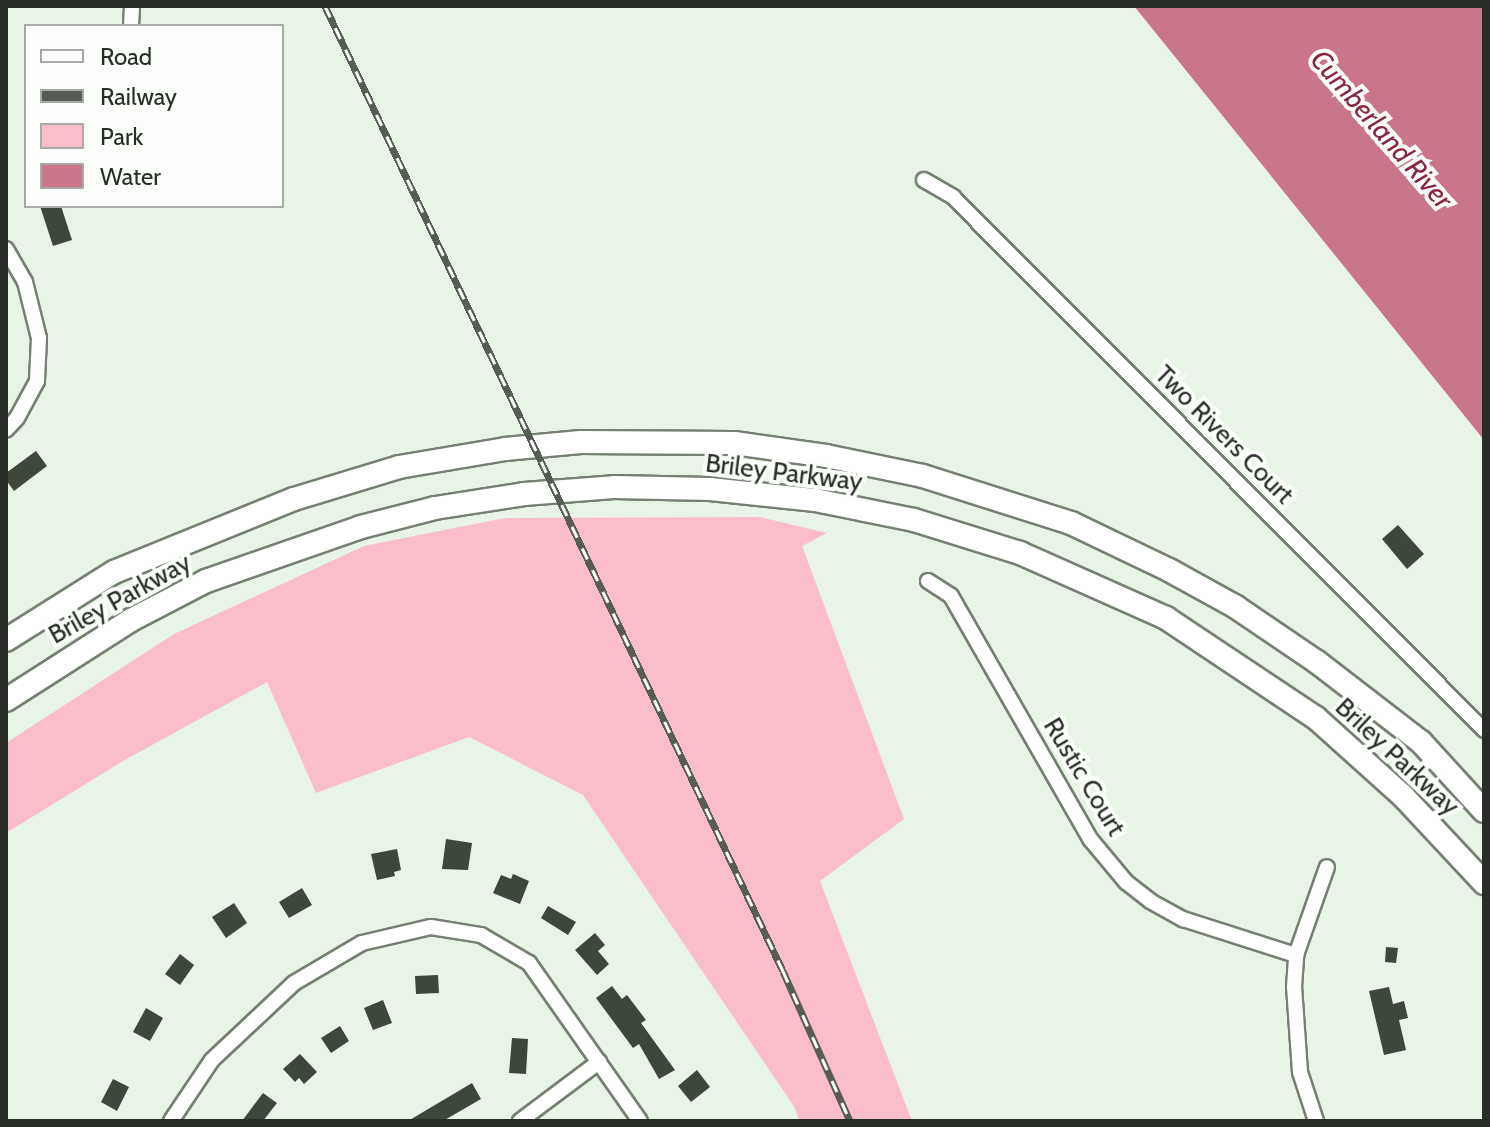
<!DOCTYPE html>
<html>
<head>
<meta charset="utf-8">
<style>
  body { margin:0 }
  #map { position:relative; width:1490px; height:1127px; overflow:hidden; background:#e8f4e5; font-family:Cabin,sans-serif }
  div>[style] { position:absolute }
  [style*='--x'] { left:calc(var(--x)*1px); top:calc(var(--y)*1px); width:calc(var(--w)*1px); rotate:calc(var(--a)*1deg) }
  .green>* { inset:0; background:#fbbdc9 }
  .water>* { inset:0; background:#ca768a }
  .building>* { inset:0; background:#3d473a }
  .roads { filter:drop-shadow(2px 0 #758072) drop-shadow(-2px 0 #758072) drop-shadow(0 2px #758072) drop-shadow(0 -2px #758072) }
  .minor>* { height:14px; margin:-7px; padding:0 7px; transform-origin:7px; border-radius:7px; background:#fff }
  .highway>* { height:22px; margin:-11px; padding:0 11px; transform-origin:11px; border-radius:11px; background:#fff }
  .rail>* { height:7px; margin-top:-3.5px; transform-origin:0; background:repeating-linear-gradient(90deg,#fcfefb 0 12px,#565d55 0 24px); box-sizing:border-box; border-block:2px solid #565d55 }
  span { translate:-50% -50%; white-space:nowrap; text-align:center; line-height:1.15; -webkit-text-stroke:8px #fcfefb; paint-order:stroke }
  .street-label { font-size:26px; color:#282d27 }
  .water-label { font-size:28px; color:#892545; font-style:italic }
  .frame { position:absolute; inset:0; border:8px solid #282d27; pointer-events:none }
  .legend { position:absolute; left:24px; top:24px; width:260px; height:184px; box-sizing:border-box; background:#fcfefb; border:2px solid #a7aaa6; margin:0; padding:10px 14px; list-style:none; font-size:24px; color:#282d27 }
  .legend li { display:flex; align-items:center; gap:16px; height:40px }
  .legend b { width:40px; border:2px solid #a7aaa6 }
</style>
</head>
<body>
<div id="map">
  <div class="green">
    <i style="clip-path:polygon(760px 517px,827px 533px,802px 546px,904px 819px,820px 881px,912px 1121px,799px 1121px,795px 1108px,583px 795px,469px 737px,316px 793px,267px 682px,123px 761px,6px 833px,6px 743px,174px 634px,364px 546px,505px 518px)"></i>
  </div>
  <div class="water">
    <i style="clip-path:polygon(1134px 6px,1484px 6px,1484px 440px)"></i>
  </div>
  <div class="building">
    <i style="clip-path:polygon(40px 206px,61px 206px,72px 240px,53px 246px)"></i>
    <i style="clip-path:polygon(36px 451px,47px 466px,14px 491px,6px 480px,6px 473px)"></i>
    <i style="clip-path:polygon(1398px 525px,1424px 554px,1407px 569px,1382px 539px)"></i>
    <i style="clip-path:polygon(446px 839px,472px 843px,468px 870px,442px 869px)"></i>
    <i style="clip-path:polygon(397px 849px,401px 870px,394px 872px,395px 876px,377px 880px,371px 854px)"></i>
    <i style="clip-path:polygon(513px 874px,529px 881px,520px 904px,493px 893px,501px 875px,511px 879px)"></i>
    <i style="clip-path:polygon(302px 888px,312px 905px,289px 918px,279px 902px)"></i>
    <i style="clip-path:polygon(234px 903px,247px 923px,226px 938px,212px 917px)"></i>
    <i style="clip-path:polygon(548px 906px,576px 922px,568px 935px,541px 918px)"></i>
    <i style="clip-path:polygon(595px 933px,605px 945px,598px 951px,609px 964px,597px 975px,575px 950px)"></i>
    <i style="clip-path:polygon(1386px 947px,1398px 948px,1396px 963px,1385px 962px)"></i>
    <i style="clip-path:polygon(180px 954px,194px 965px,180px 985px,165px 974px)"></i>
    <i style="clip-path:polygon(438px 975px,439px 993px,416px 994px,415px 976px)"></i>
    <i style="clip-path:polygon(612px 986px,622px 999px,627px 995px,646px 1020px,641px 1023px,675px 1070px,659px 1079px,639px 1044px,633px 1048px,596px 998px)"></i>
    <i style="clip-path:polygon(1389px 987px,1393px 1004px,1404px 1001px,1408px 1018px,1399px 1020px,1406px 1050px,1384px 1055px,1369px 991px)"></i>
    <i style="clip-path:polygon(383px 1000px,392px 1023px,373px 1030px,364px 1008px)"></i>
    <i style="clip-path:polygon(146px 1008px,163px 1018px,150px 1041px,133px 1032px)"></i>
    <i style="clip-path:polygon(340px 1026px,349px 1041px,331px 1053px,321px 1038px)"></i>
    <i style="clip-path:polygon(512px 1038px,528px 1039px,526px 1074px,509px 1073px)"></i>
    <i style="clip-path:polygon(300px 1054px,317px 1072px,304px 1084px,299px 1078px,295px 1082px,283px 1069px)"></i>
    <i style="clip-path:polygon(697px 1070px,710px 1087px,691px 1102px,678px 1086px)"></i>
    <i style="clip-path:polygon(113px 1079px,129px 1087px,117px 1111px,101px 1102px)"></i>
    <i style="clip-path:polygon(472px 1083px,481px 1099px,443px 1121px,408px 1121px)"></i>
    <i style="clip-path:polygon(263px 1093px,277px 1103px,263px 1121px,242px 1121px)"></i>
  </div>
  <div class="roads">
    <div class="minor">
      <i style="--x:131;--y:26;--w:20;--a:-87"></i>
      <i style="--x:924;--y:180;--w:34;--a:30"></i>
      <i style="--x:953;--y:197;--w:752;--a:45.11"></i>
      <i style="--x:6;--y:249;--w:38;--a:60"></i>
      <i style="--x:25;--y:282;--w:58;--a:76"></i>
      <i style="--x:39;--y:338;--w:43;--a:92.7"></i>
      <i style="--x:37;--y:381;--w:42;--a:118.4"></i>
      <i style="--x:17;--y:418;--w:16;--a:133"></i>
      <i style="--x:928;--y:581;--w:27;--a:33"></i>
      <i style="--x:951;--y:596;--w:281;--a:60.2"></i>
      <i style="--x:1091;--y:840;--w:55;--a:50.2"></i>
      <i style="--x:1126;--y:882;--w:31;--a:38"></i>
      <i style="--x:1150;--y:901;--w:38;--a:29"></i>
      <i style="--x:1183;--y:919;--w:119;--a:17.7"></i>
      <i style="--x:171;--y:1121;--w:73;--a:-56.1"></i>
      <i style="--x:212;--y:1060;--w:112;--a:-43.2"></i>
      <i style="--x:294;--y:983;--w:79;--a:-30.5"></i>
      <i style="--x:362;--y:943;--w:71;--a:-13.1"></i>
      <i style="--x:431;--y:927;--w:51;--a:9.1"></i>
      <i style="--x:481;--y:935;--w:56;--a:30.3"></i>
      <i style="--x:529;--y:963;--w:193;--a:54.9"></i>
      <i style="--x:520;--y:1121;--w:99;--a:-36.8"></i>
      <i style="--x:1316;--y:1121;--w:52;--a:-108.1"></i>
      <i style="--x:1300;--y:1072;--w:85;--a:-94"></i>
      <i style="--x:1294;--y:987;--w:32;--a:-86"></i>
      <i style="--x:1296;--y:955;--w:93;--a:-70.6"></i>
    </div>
    <div class="highway">
      <i style="--x:6;--y:640;--w:128;--a:-32.2"></i>
      <i style="--x:114;--y:572;--w:194;--a:-22.1"></i>
      <i style="--x:294;--y:499;--w:110;--a:-16.9"></i>
      <i style="--x:399;--y:467;--w:108;--a:-9.6"></i>
      <i style="--x:505;--y:449;--w:76;--a:-5.3"></i>
      <i style="--x:581;--y:442;--w:153;--a:0.4"></i>
      <i style="--x:734;--y:443;--w:93;--a:8"></i>
      <i style="--x:826;--y:456;--w:99;--a:11.7"></i>
      <i style="--x:923;--y:476;--w:155;--a:17.6"></i>
      <i style="--x:1071;--y:523;--w:109;--a:25.6"></i>
      <i style="--x:1169;--y:570;--w:77;--a:28.9"></i>
      <i style="--x:1236;--y:607;--w:98;--a:34.2"></i>
      <i style="--x:1317;--y:662;--w:131;--a:37.6"></i>
      <i style="--x:1421;--y:742;--w:93;--a:47.6"></i>
      <i style="--x:6;--y:700;--w:148;--a:-32.6"></i>
      <i style="--x:131;--y:620;--w:85;--a:-27.5"></i>
      <i style="--x:206;--y:581;--w:164;--a:-19.2"></i>
      <i style="--x:361;--y:527;--w:76;--a:-14.4"></i>
      <i style="--x:435;--y:508;--w:90;--a:-8.9"></i>
      <i style="--x:524;--y:494;--w:90;--a:-4.4"></i>
      <i style="--x:614;--y:487;--w:96;--a:1.2"></i>
      <i style="--x:710;--y:489;--w:106;--a:6"></i>
      <i style="--x:815;--y:500;--w:101;--a:11.4"></i>
      <i style="--x:914;--y:520;--w:111;--a:17.3"></i>
      <i style="--x:1020;--y:553;--w:160;--a:24"></i>
      <i style="--x:1166;--y:618;--w:180;--a:33.7"></i>
      <i style="--x:1316;--y:718;--w:117;--a:41.9"></i>
      <i style="--x:1403;--y:796;--w:119;--a:47"></i>
    </div>
  </div>
  <div class="rail">
    <i style="--x:325;--y:6;--w:1068;--a:64.61"></i>
    <i style="--x:783;--y:971;--w:164;--a:65.9"></i>
  </div>
  <div class="street-label">
    <span style="left:1224px;top:435px;rotate:45deg">Two Rivers Court</span>
    <span style="left:784px;top:473px;rotate:7deg">Briley Parkway</span>
    <span style="left:120px;top:599px;rotate:-29deg">Briley Parkway</span>
    <span style="left:1397px;top:757px;rotate:43deg">Briley Parkway</span>
    <span style="left:1084px;top:777px;rotate:59deg">Rustic Court</span>
  </div>
  <div class="water-label">
    <span style="left:1382px;top:129px;rotate:49deg">Cumberland River</span>
  </div>
  <div class="frame"></div>
  <ul class="legend">
  <li><b style="height:10px;background:#fff"></b>Road</li>
  <li><b style="height:10px;background:#565d55"></b>Railway</li>
  <li><b style="height:22px;background:#fbbdc9"></b>Park</li>
  <li><b style="height:22px;background:#ca768a"></b>Water</li>
  </ul>
</div>
</body>
</html>
